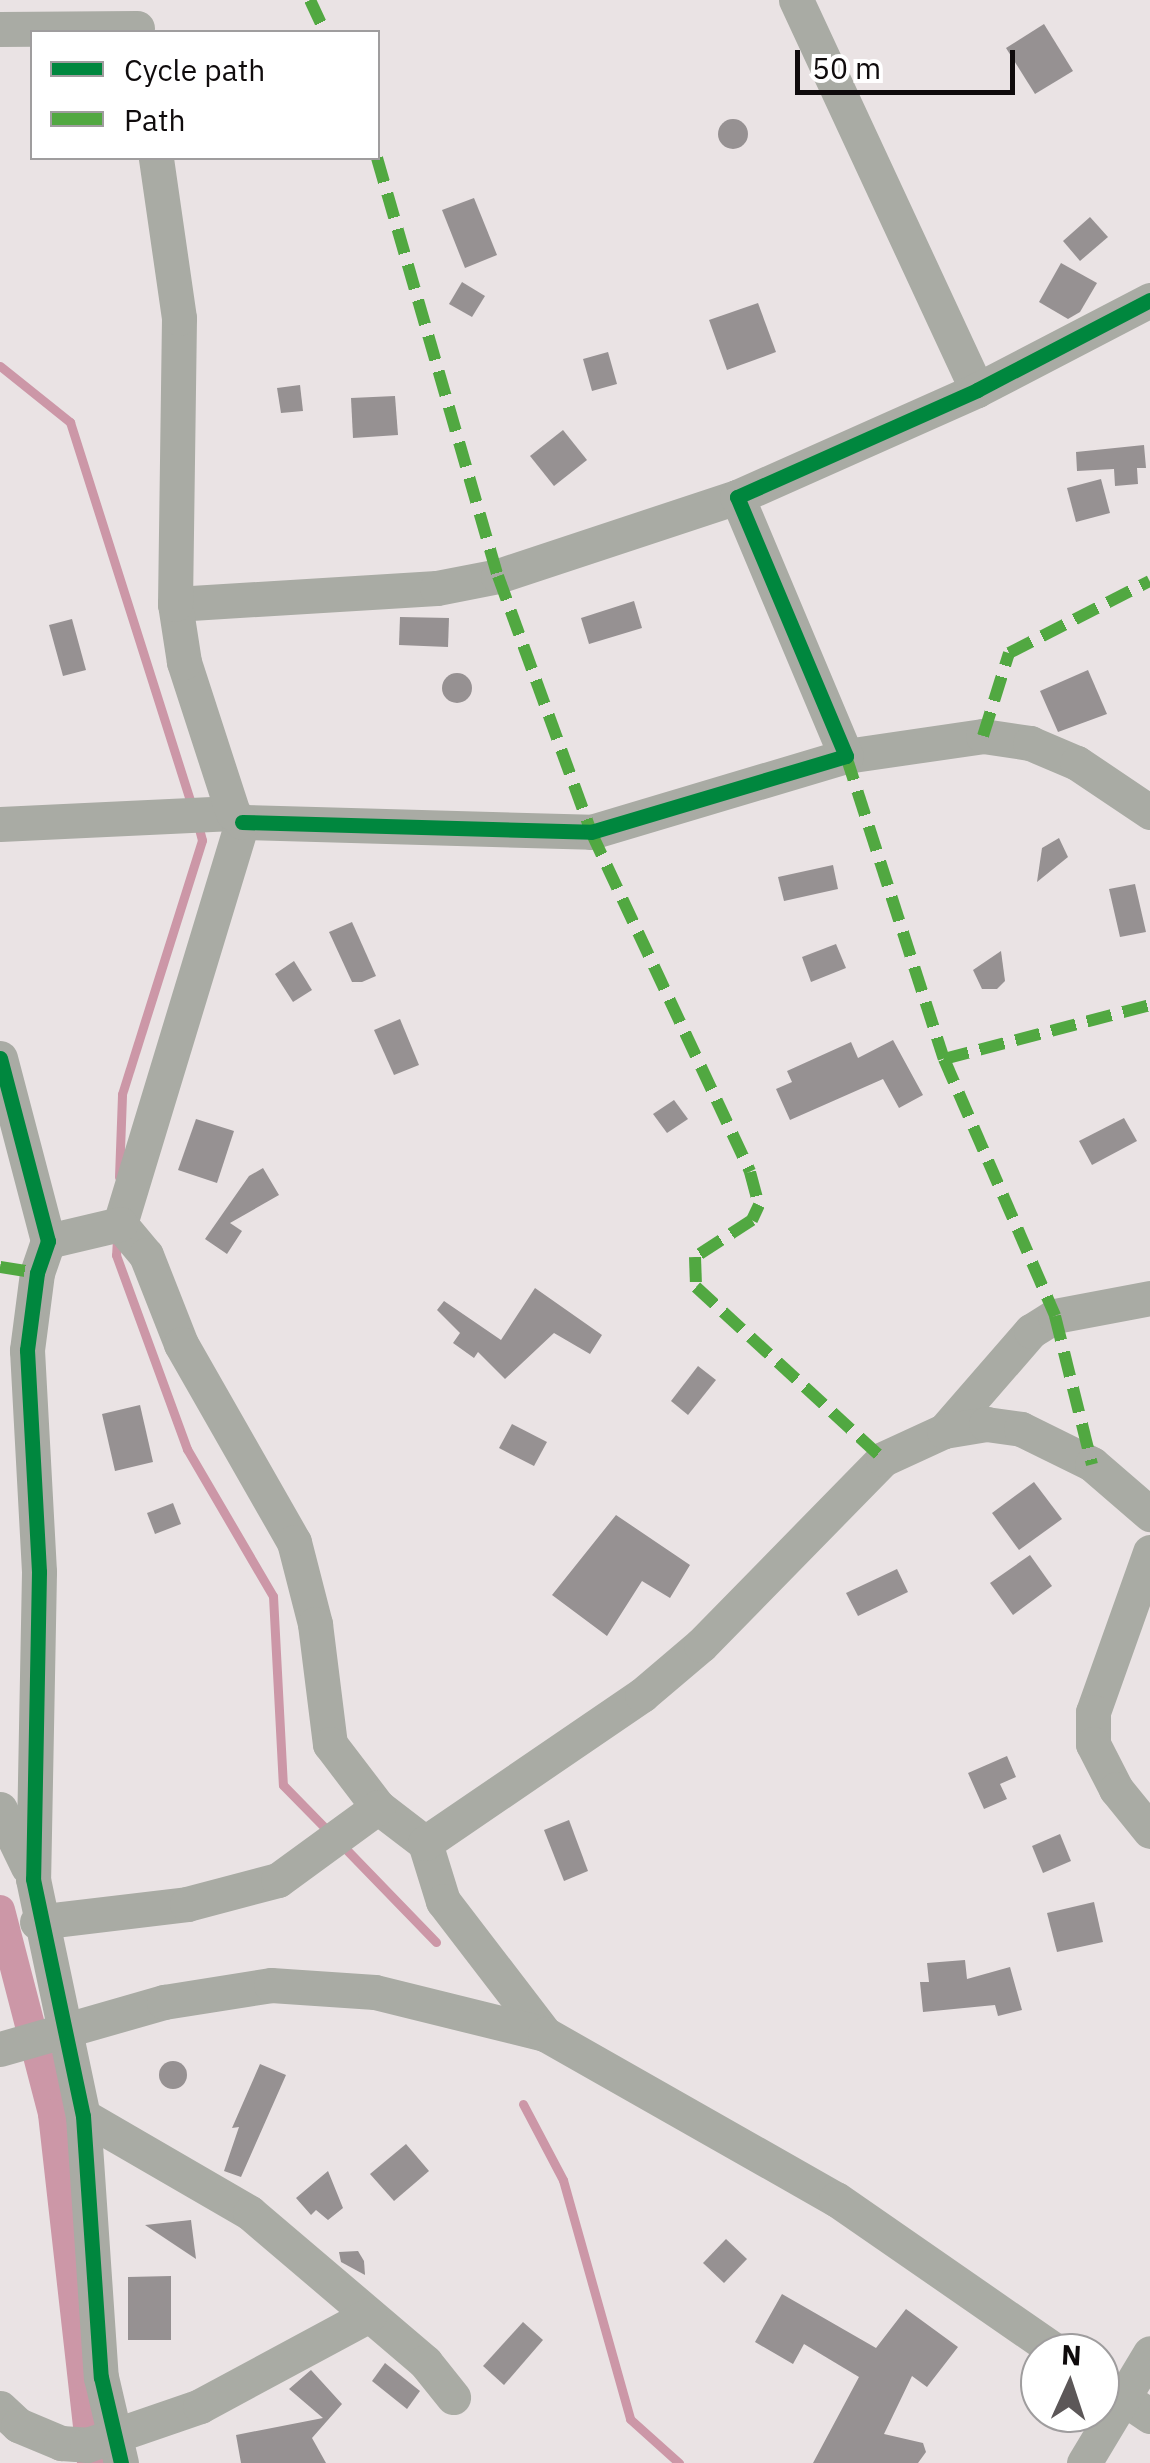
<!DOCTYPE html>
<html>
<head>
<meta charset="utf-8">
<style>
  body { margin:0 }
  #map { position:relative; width:1150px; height:2463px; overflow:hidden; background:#eae3e4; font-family:"IBM Plex Sans",sans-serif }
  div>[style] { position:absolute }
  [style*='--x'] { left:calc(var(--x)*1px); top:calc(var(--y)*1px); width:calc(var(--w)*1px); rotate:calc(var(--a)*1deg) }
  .stream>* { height:9px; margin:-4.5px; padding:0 4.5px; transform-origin:4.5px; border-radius:4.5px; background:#cc97a7 }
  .canal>* { height:30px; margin:-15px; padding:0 15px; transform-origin:15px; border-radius:15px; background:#cc97a7 }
  .building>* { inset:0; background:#969192 }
  .round { border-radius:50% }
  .minor>* { height:35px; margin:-17.5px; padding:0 17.5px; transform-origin:17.5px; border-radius:17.5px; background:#a9aba4 }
  .quiet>* { height:12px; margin-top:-6px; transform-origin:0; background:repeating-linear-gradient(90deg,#51a841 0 25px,transparent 0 37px) }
  .cycleway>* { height:15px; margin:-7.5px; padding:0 7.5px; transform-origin:7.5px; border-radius:7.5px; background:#00873e }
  span { translate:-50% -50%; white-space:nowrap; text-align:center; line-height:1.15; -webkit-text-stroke:10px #fff; paint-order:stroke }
  .legend { position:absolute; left:30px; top:30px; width:350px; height:130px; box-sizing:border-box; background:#fff; border:2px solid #9f9d9e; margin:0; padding:12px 18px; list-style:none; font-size:30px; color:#0f0b0c }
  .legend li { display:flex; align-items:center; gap:20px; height:50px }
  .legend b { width:50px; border:2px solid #9f9d9e }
  .north { position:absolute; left:1020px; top:2333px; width:100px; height:100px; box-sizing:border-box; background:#fff; border:2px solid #9f9d9e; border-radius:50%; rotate:3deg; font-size:28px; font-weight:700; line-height:40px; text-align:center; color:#0f0b0c }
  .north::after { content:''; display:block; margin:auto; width:35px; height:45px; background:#5c5758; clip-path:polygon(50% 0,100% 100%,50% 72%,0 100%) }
  .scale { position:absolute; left:795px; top:50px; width:220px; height:45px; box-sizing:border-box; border:5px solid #0f0b0c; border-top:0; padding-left:12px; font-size:30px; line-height:35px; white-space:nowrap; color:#0f0b0c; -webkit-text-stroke:8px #fff; paint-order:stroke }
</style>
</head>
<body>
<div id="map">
  <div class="stream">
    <i style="--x:0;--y:366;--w:90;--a:38.7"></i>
    <i style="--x:70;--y:422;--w:403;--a:72.4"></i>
    <i style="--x:119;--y:1177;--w:83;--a:-87.9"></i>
    <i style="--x:122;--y:1094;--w:266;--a:-72.5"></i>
    <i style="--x:202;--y:840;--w:20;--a:-105"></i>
    <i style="--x:117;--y:1238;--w:17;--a:93"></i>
    <i style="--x:116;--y:1255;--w:207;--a:69.9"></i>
    <i style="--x:187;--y:1449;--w:170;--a:59.7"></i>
    <i style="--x:273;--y:1596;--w:189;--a:87"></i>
    <i style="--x:283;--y:1785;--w:66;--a:45.6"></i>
    <i style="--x:340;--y:1843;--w:138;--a:45.9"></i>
    <i style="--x:523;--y:2104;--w:86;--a:62.2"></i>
    <i style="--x:563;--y:2180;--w:248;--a:74.3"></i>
    <i style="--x:630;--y:2419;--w:66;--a:41.9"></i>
  </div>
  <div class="canal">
    <i style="--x:0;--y:1910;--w:211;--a:75.4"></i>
    <i style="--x:53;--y:2114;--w:351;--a:83.6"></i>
  </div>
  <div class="building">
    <i style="clip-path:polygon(1044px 24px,1073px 71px,1035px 94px,1006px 48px)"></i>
    <i class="round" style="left:718px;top:119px;width:30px;height:30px"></i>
    <i style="clip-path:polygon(474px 198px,497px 255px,465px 268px,442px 210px)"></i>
    <i style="clip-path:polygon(1090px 217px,1108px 237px,1080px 261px,1063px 241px)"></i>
    <i style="clip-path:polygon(1061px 263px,1097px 283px,1080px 312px,1068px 319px,1039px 302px)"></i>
    <i style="clip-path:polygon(462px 282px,485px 296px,472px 317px,449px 304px)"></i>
    <i style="clip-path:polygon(758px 303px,776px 352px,727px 370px,709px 320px)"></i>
    <i style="clip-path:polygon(608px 352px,617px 384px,592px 391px,583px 359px)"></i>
    <i style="clip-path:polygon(300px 385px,303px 411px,281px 413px,277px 388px)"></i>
    <i style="clip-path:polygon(395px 396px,398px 435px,353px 438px,351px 398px)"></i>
    <i style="clip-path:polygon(563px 430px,587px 460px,554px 486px,530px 456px)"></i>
    <i style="clip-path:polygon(1144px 445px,1146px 468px,1137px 468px,1138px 484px,1115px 486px,1114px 469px,1077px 471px,1076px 452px)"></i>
    <i style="clip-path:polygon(1101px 479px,1110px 513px,1076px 522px,1067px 488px)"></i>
    <i style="clip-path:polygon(634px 601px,642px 628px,589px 644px,581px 618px)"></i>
    <i style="clip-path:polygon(400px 617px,449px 618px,448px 647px,399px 645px)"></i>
    <i style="clip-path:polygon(72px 619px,86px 670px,63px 676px,49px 625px)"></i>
    <i style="clip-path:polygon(1088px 670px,1107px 714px,1058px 732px,1040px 691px)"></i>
    <i class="round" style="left:442px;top:673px;width:30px;height:30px"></i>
    <i style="clip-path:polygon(1059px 838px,1068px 857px,1037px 882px,1042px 848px)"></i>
    <i style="clip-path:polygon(833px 865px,838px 889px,784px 901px,778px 877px)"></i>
    <i style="clip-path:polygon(1135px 884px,1146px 932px,1120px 937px,1109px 889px)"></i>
    <i style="clip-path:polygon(352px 922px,376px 976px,362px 982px,352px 982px,329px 932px)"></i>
    <i style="clip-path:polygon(836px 944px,846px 968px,811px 982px,802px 957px)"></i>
    <i style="clip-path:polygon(1001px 951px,1005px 981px,997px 989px,982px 989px,973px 970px)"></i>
    <i style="clip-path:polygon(294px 961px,312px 990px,293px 1002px,275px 974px)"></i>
    <i style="clip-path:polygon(400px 1019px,419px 1065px,394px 1075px,374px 1030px)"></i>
    <i style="clip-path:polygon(893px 1040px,923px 1095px,899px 1108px,883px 1079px,790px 1120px,776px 1089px,792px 1082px,787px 1071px,851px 1042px,858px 1058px)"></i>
    <i style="clip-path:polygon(674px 1100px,688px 1119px,667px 1133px,653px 1114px)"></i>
    <i style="clip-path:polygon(1124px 1118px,1137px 1141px,1092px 1165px,1079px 1141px)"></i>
    <i style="clip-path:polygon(196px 1119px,234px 1131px,217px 1183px,178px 1170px)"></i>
    <i style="clip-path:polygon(263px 1168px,279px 1195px,230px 1223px,242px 1231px,227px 1254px,205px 1239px,249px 1176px)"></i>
    <i style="clip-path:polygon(535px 1288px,602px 1335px,590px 1354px,554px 1333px,505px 1379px,478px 1352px,474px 1358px,453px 1343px,460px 1333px,437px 1310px,444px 1301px,501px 1340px)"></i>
    <i style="clip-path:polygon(698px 1366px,716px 1380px,688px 1415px,671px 1401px)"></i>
    <i style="clip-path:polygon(140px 1405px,153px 1462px,115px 1471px,102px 1414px)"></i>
    <i style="clip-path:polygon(512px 1424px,547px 1442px,534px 1466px,499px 1448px)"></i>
    <i style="clip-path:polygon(1034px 1482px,1062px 1519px,1019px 1550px,992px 1513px)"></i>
    <i style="clip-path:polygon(173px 1503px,181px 1524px,155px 1534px,147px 1513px)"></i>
    <i style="clip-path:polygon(616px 1515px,690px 1565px,670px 1598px,642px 1581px,607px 1636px,552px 1595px)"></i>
    <i style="clip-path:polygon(1030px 1555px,1052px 1586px,1013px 1615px,990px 1583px)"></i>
    <i style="clip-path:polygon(897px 1569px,908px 1592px,858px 1616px,846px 1593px)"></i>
    <i style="clip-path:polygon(1007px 1756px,1016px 1777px,1000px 1784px,1007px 1799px,984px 1809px,968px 1773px)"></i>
    <i style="clip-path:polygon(569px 1820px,588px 1871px,564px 1881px,544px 1830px)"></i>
    <i style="clip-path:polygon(1060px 1834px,1071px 1861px,1043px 1873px,1032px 1846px)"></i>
    <i style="clip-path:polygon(1094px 1902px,1103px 1942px,1057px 1952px,1047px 1913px)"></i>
    <i style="clip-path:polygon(965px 1960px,967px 1979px,1010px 1967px,1022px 2010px,998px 2016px,995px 2005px,923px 2012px,920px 1982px,929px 1982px,927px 1963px)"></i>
    <i class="round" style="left:159px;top:2061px;width:28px;height:28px"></i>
    <i style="clip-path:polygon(260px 2064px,286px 2075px,241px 2177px,224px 2171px,239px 2127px,232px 2128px)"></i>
    <i style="clip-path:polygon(406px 2144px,429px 2171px,394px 2201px,370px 2174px)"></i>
    <i style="clip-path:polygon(328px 2171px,343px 2208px,328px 2220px,316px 2210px,311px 2215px,296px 2198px)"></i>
    <i style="clip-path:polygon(191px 2220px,196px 2259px,145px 2225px)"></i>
    <i style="clip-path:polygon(726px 2239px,747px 2259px,724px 2283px,703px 2263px)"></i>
    <i style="clip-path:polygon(358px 2251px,364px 2261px,365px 2275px,341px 2262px,339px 2252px)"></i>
    <i style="clip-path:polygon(171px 2276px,171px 2340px,128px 2340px,128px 2277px)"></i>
    <i style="clip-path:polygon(782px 2294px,876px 2348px,906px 2309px,958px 2347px,927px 2387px,912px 2376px,884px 2434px,923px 2443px,926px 2452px,918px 2463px,813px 2463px,859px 2377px,804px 2344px,793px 2364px,755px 2342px)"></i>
    <i style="clip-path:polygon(523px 2322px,543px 2340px,504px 2385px,483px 2366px)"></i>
    <i style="clip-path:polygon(385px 2363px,420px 2391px,407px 2409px,372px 2381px)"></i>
    <i style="clip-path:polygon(311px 2370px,342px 2404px,312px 2438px,326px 2463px,241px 2463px,236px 2435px,323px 2418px,289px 2389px)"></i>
  </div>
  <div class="minor">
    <i style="--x:796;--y:0;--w:430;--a:65.1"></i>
    <i style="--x:0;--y:29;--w:137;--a:-0.4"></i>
    <i style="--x:175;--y:604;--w:262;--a:-3.5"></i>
    <i style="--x:437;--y:588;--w:62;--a:-11.1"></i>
    <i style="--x:498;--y:576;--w:252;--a:-18.3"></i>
    <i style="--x:846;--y:756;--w:138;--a:-8.3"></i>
    <i style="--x:983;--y:736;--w:48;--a:8.5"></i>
    <i style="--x:1030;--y:743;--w:51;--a:23.1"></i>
    <i style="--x:1077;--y:763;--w:88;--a:33.9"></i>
    <i style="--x:242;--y:822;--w:349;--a:1.6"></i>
    <i style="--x:591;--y:832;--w:266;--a:-16.6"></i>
    <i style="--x:846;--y:756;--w:281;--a:-112.8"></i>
    <i style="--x:737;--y:497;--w:263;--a:-24"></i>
    <i style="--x:977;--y:390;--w:195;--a:-27.5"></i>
    <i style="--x:0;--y:824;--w:233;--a:-2.7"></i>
    <i style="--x:0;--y:1058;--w:189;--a:75.3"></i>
    <i style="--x:48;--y:1241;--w:34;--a:109"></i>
    <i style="--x:37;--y:1273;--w:78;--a:97.4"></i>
    <i style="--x:27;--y:1350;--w:222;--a:86.9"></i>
    <i style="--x:39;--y:1572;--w:307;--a:91.1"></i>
    <i style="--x:33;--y:1879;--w:242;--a:78.1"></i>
    <i style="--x:83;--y:2116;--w:262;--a:86.1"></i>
    <i style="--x:101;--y:2377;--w:88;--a:76.9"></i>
    <i style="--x:120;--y:1224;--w:420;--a:-73.1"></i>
    <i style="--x:242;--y:822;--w:13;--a:-135"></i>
    <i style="--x:233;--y:813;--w:159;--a:-108"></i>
    <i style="--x:184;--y:662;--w:59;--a:-98.8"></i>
    <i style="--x:175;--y:604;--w:286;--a:-89.2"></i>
    <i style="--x:179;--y:318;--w:162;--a:-98.2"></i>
    <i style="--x:120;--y:1224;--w:40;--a:50"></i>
    <i style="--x:146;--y:1255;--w:96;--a:68.5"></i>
    <i style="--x:181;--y:1344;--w:228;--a:60.3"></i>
    <i style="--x:294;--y:1542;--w:85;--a:75.6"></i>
    <i style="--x:315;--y:1624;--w:121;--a:82.9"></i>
    <i style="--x:330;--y:1744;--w:79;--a:52.7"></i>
    <i style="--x:378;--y:1807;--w:59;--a:37.5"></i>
    <i style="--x:425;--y:1843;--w:61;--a:72.8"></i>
    <i style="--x:443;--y:1901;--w:168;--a:52.5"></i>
    <i style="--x:48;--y:1241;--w:74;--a:-13.3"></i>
    <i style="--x:944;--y:1431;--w:133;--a:-49"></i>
    <i style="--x:1031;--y:1331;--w:28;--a:-32"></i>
    <i style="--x:1055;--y:1316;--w:97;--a:-10.7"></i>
    <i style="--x:1150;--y:1552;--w:170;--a:109.6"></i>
    <i style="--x:1093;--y:1712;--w:32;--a:90"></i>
    <i style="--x:1093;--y:1744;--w:51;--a:62.9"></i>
    <i style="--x:1116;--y:1789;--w:54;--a:51"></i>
    <i style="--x:0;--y:1809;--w:64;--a:64.2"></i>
    <i style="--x:425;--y:1843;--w:263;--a:-34.3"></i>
    <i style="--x:642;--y:1695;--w:77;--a:-40.3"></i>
    <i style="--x:701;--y:1645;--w:260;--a:-45.6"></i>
    <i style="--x:883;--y:1459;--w:67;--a:-24.7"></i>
    <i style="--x:944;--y:1431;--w:43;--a:-9.5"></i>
    <i style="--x:986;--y:1424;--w:35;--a:8"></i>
    <i style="--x:1021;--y:1429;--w:79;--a:26.2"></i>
    <i style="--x:1092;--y:1464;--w:77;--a:40.8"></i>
    <i style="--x:37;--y:1922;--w:151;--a:-6.8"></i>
    <i style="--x:187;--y:1904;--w:94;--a:-14.8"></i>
    <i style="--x:278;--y:1880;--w:124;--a:-36.1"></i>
    <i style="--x:0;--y:2049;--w:171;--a:-16"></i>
    <i style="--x:164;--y:2002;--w:108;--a:-9"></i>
    <i style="--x:271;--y:1985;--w:104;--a:3.9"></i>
    <i style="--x:375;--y:1992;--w:175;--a:13.9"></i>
    <i style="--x:545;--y:2034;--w:335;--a:29.6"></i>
    <i style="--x:836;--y:2199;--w:270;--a:34.7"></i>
    <i style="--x:83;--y:2116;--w:193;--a:30.1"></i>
    <i style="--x:250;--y:2213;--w:230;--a:40.4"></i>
    <i style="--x:425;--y:2362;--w:45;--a:51.3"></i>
    <i style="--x:1101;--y:2383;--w:59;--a:34"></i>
    <i style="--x:0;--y:2408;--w:25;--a:43"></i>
    <i style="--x:18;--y:2425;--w:47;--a:22.7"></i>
    <i style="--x:61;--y:2443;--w:26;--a:4"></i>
    <i style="--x:87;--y:2445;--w:120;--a:-19"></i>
    <i style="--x:200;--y:2406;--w:192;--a:-28.3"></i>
    <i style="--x:1084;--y:2463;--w:128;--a:-59"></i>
  </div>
  <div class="quiet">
    <i style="--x:310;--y:0;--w:35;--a:65"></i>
    <i style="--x:377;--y:158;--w:435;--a:73.9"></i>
    <i style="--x:498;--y:576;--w:272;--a:70"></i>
    <i style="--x:591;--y:832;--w:375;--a:64.9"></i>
    <i style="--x:750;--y:1172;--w:34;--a:75"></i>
    <i style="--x:759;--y:1205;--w:17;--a:115"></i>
    <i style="--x:752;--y:1220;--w:68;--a:147"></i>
    <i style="--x:695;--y:1257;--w:30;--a:88"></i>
    <i style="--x:696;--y:1287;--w:254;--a:42.6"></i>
    <i style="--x:983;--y:736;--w:87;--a:-72.6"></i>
    <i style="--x:1009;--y:653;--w:158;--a:-27.1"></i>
    <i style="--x:846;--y:756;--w:318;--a:72.1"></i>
    <i style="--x:944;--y:1059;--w:280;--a:66.6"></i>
    <i style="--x:1055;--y:1316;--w:153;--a:76"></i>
    <i style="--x:944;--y:1059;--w:213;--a:-14.7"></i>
    <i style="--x:0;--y:1267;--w:37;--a:9"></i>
  </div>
  <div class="cycleway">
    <i style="--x:242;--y:822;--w:349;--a:1.6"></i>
    <i style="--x:591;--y:832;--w:266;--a:-16.6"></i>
    <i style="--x:846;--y:756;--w:281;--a:-112.8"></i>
    <i style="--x:737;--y:497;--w:263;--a:-24"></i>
    <i style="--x:977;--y:390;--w:195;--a:-27.5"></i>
    <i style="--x:0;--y:1058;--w:189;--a:75.3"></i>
    <i style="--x:48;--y:1241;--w:34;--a:109"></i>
    <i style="--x:37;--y:1273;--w:78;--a:97.4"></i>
    <i style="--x:27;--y:1350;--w:222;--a:86.9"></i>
    <i style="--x:39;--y:1572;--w:307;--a:91.1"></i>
    <i style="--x:33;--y:1879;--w:242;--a:78.1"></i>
    <i style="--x:83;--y:2116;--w:262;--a:86.1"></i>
    <i style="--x:101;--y:2377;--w:88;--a:76.9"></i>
  </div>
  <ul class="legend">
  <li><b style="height:12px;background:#00873e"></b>Cycle path</li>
  <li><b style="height:12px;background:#51a841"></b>Path</li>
  </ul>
  <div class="north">N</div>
  <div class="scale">50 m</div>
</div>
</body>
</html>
